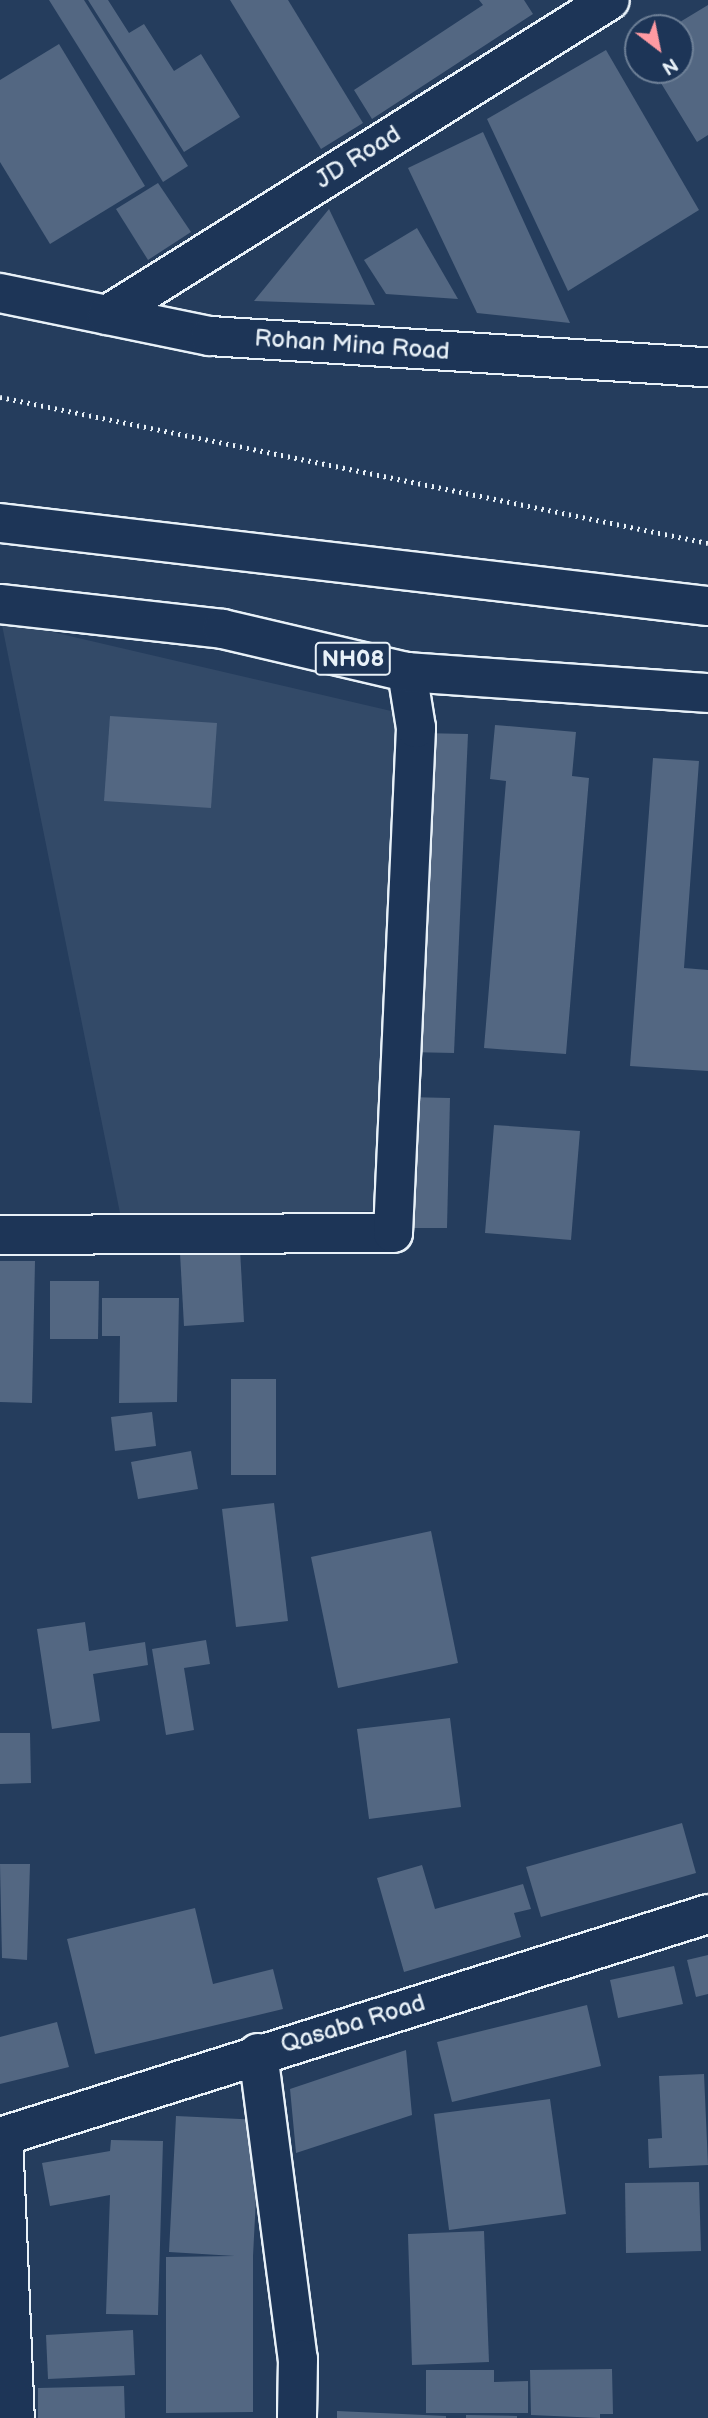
<!DOCTYPE html>
<html>
<head>
<meta charset="utf-8">
<style>
  body { margin:0 }
  #map { position:relative; width:708px; height:2418px; overflow:hidden; background:#253d5d; font-family:"Balsamiq Sans",sans-serif }
  div>[style] { position:absolute }
  [style*='--x'] { left:calc(var(--x)*1px); top:calc(var(--y)*1px); width:calc(var(--w)*1px); rotate:calc(var(--a)*1deg) }
  .built>* { inset:0; background:#334a68 }
  .building>* { inset:0; background:#536782 }
  .path>* { height:4.5px; margin-top:-2.25px; transform-origin:0; background:repeating-linear-gradient(90deg,#e8f1f8 0 2px,transparent 0 7px) }
  .roads { filter:drop-shadow(2px 0 #e8f1f8) drop-shadow(-2px 0 #e8f1f8) drop-shadow(0 2px #e8f1f8) drop-shadow(0 -2px #e8f1f8) }
  .minor>* { height:38px; margin:-19px; padding:0 19px; transform-origin:19px; border-radius:19px; background:#1d3557 }
  .trunk>* { height:38px; margin:-19px; padding:0 19px; transform-origin:19px; border-radius:19px; background:#1d3557 }
  span { translate:-50% -50%; white-space:nowrap; text-align:center; line-height:1.15; -webkit-text-stroke:5px #1d3557; paint-order:stroke }
  .shield-label span { padding:2px 5px; background:#1d3557; border:2px solid; border-radius:5px; -webkit-text-stroke-width:0 }
  .shield-label { font-size:23px; color:#e8f1f8; font-weight:700 }
  .street-label { font-size:24px; color:#e8f1f8 }
  .north { position:absolute; left:624px; top:14px; width:70px; height:70px; box-sizing:border-box; background:#1d3557; border:2px solid #6e8097; border-radius:50%; rotate:148deg; font-size:19px; font-weight:700; line-height:28px; text-align:center; color:#e8f1f8 }
  .north::after { content:''; display:block; margin:auto; width:24px; height:32px; background:#ff9aa2; clip-path:polygon(50% 0,100% 100%,50% 72%,0 100%) }
</style>
</head>
<body>
<div id="map">
  <div class="built">
    <i style="clip-path:polygon(1px 620px,404px 714px,410px 1210px,121px 1218px)"></i>
  </div>
  <div class="building">
    <i style="clip-path:polygon(49px 0,84px 0,188px 166px,163px 182px)"></i>
    <i style="clip-path:polygon(88px 0,108px 0,129px 33px,144px 24px,174px 71px,201px 54px,240px 117px,184px 152px)"></i>
    <i style="clip-path:polygon(230px 0,288px 0,363px 123px,321px 149px)"></i>
    <i style="clip-path:polygon(479px 0,524px 0,533px 14px,372px 119px,354px 90px,483px 5px)"></i>
    <i style="clip-path:polygon(708px 5px,708px 135px,697px 142px,653px 70px,680px 70px,680px 28px,670px 28px)"></i>
    <i style="clip-path:polygon(59px 44px,145px 186px,50px 244px,0 162px,0 80px)"></i>
    <i style="clip-path:polygon(606px 50px,699px 210px,568px 291px,487px 119px)"></i>
    <i style="clip-path:polygon(483px 132px,570px 323px,477px 313px,408px 168px)"></i>
    <i style="clip-path:polygon(158px 183px,191px 232px,148px 260px,116px 209px)"></i>
    <i style="clip-path:polygon(329px 209px,375px 305px,254px 301px)"></i>
    <i style="clip-path:polygon(417px 228px,458px 299px,386px 294px,364px 260px)"></i>
    <i style="clip-path:polygon(110px 716px,217px 723px,211px 808px,104px 801px)"></i>
    <i style="clip-path:polygon(495px 725px,576px 732px,572px 776px,589px 778px,566px 1054px,484px 1048px,506px 781px,490px 779px)"></i>
    <i style="clip-path:polygon(420px 733px,468px 734px,454px 1053px,407px 1052px)"></i>
    <i style="clip-path:polygon(653px 758px,699px 761px,684px 968px,708px 970px,708px 1071px,630px 1066px)"></i>
    <i style="clip-path:polygon(406px 1097px,450px 1098px,447px 1228px,404px 1228px)"></i>
    <i style="clip-path:polygon(494px 1125px,580px 1131px,571px 1240px,485px 1233px)"></i>
    <i style="clip-path:polygon(240px 1249px,244px 1322px,184px 1326px,180px 1253px)"></i>
    <i style="clip-path:polygon(0 1261px,35px 1261px,32px 1403px,0 1402px)"></i>
    <i style="clip-path:polygon(50px 1281px,99px 1281px,98px 1339px,50px 1339px)"></i>
    <i style="clip-path:polygon(102px 1298px,179px 1298px,177px 1402px,119px 1403px,120px 1336px,102px 1336px)"></i>
    <i style="clip-path:polygon(231px 1379px,276px 1379px,276px 1475px,231px 1475px)"></i>
    <i style="clip-path:polygon(152px 1412px,156px 1446px,115px 1451px,111px 1417px)"></i>
    <i style="clip-path:polygon(191px 1451px,198px 1489px,138px 1499px,131px 1462px)"></i>
    <i style="clip-path:polygon(274px 1503px,288px 1621px,236px 1627px,222px 1509px)"></i>
    <i style="clip-path:polygon(431px 1531px,458px 1663px,338px 1688px,311px 1557px)"></i>
    <i style="clip-path:polygon(85px 1622px,89px 1651px,145px 1642px,148px 1665px,93px 1674px,100px 1721px,52px 1729px,37px 1629px)"></i>
    <i style="clip-path:polygon(206px 1640px,210px 1664px,184px 1668px,194px 1730px,166px 1735px,152px 1649px)"></i>
    <i style="clip-path:polygon(450px 1718px,461px 1807px,369px 1819px,357px 1729px)"></i>
    <i style="clip-path:polygon(0 1733px,30px 1733px,31px 1783px,0 1784px)"></i>
    <i style="clip-path:polygon(682px 1823px,696px 1873px,541px 1917px,526px 1867px)"></i>
    <i style="clip-path:polygon(0 1864px,30px 1864px,27px 1960px,2px 1958px)"></i>
    <i style="clip-path:polygon(422px 1865px,435px 1909px,523px 1884px,531px 1909px,514px 1913px,521px 1937px,404px 1972px,377px 1878px)"></i>
    <i style="clip-path:polygon(195px 1908px,213px 1984px,273px 1969px,283px 2009px,95px 2054px,67px 1939px)"></i>
    <i style="clip-path:polygon(708px 1955px,708px 1994px,696px 1997px,687px 1960px)"></i>
    <i style="clip-path:polygon(674px 1966px,683px 2004px,618px 2018px,610px 1980px)"></i>
    <i style="clip-path:polygon(587px 2005px,601px 2066px,452px 2102px,437px 2042px)"></i>
    <i style="clip-path:polygon(57px 2022px,69px 2067px,0 2084px,0 2037px)"></i>
    <i style="clip-path:polygon(406px 2050px,412px 2115px,296px 2153px,290px 2089px)"></i>
    <i style="clip-path:polygon(704px 2074px,708px 2165px,649px 2168px,648px 2139px,662px 2138px,659px 2076px)"></i>
    <i style="clip-path:polygon(550px 2099px,566px 2214px,449px 2230px,434px 2114px)"></i>
    <i style="clip-path:polygon(176px 2116px,260px 2120px,253px 2256px,253px 2412px,166px 2413px,166px 2257px,235px 2256px,169px 2252px)"></i>
    <i style="clip-path:polygon(111px 2140px,163px 2141px,158px 2315px,106px 2314px,110px 2195px,50px 2206px,42px 2163px,110px 2151px)"></i>
    <i style="clip-path:polygon(699px 2182px,701px 2251px,626px 2253px,625px 2183px)"></i>
    <i style="clip-path:polygon(484px 2231px,489px 2362px,412px 2365px,408px 2234px)"></i>
    <i style="clip-path:polygon(133px 2330px,135px 2375px,48px 2379px,46px 2335px)"></i>
    <i style="clip-path:polygon(612px 2369px,613px 2414px,600px 2414px,600px 2418px,531px 2415px,530px 2370px)"></i>
    <i style="clip-path:polygon(426px 2370px,494px 2370px,494px 2382px,528px 2381px,528px 2413px,426px 2413px)"></i>
    <i style="clip-path:polygon(124px 2386px,125px 2418px,38px 2418px,38px 2388px)"></i>
    <i style="clip-path:polygon(337px 2411px,446px 2416px,446px 2418px,337px 2418px)"></i>
    <i style="clip-path:polygon(466px 2415px,517px 2416px,517px 2418px,466px 2418px)"></i>
  </div>
  <div class="path">
    <i style="--x:0;--y:397;--w:723;--a:11.65"></i>
  </div>
  <div class="roads">
    <div class="minor">
      <i style="--x:0;--y:293;--w:214;--a:11.6"></i>
      <i style="--x:210;--y:336;--w:499;--a:3.6"></i>
      <i style="--x:107;--y:315;--w:593;--a:-32.06"></i>
      <i style="--x:0;--y:1235;--w:393;--a:-0.3"></i>
      <i style="--x:393;--y:1233;--w:506;--a:-87.39"></i>
      <i style="--x:416;--y:728;--w:57;--a:-99.1"></i>
      <i style="--x:258;--y:2053;--w:309;--a:82.6"></i>
      <i style="--x:298;--y:2359;--w:59;--a:91"></i>
      <i style="--x:3;--y:2136;--w:282;--a:87.6"></i>
      <i style="--x:0;--y:2137;--w:742;--a:-17.48"></i>
    </div>
    <div class="trunk">
      <i style="--x:0;--y:523;--w:713;--a:6.69"></i>
      <i style="--x:0;--y:604;--w:224;--a:6.4"></i>
      <i style="--x:223;--y:629;--w:189;--a:13.2"></i>
      <i style="--x:407;--y:672;--w:302;--a:4"></i>
    </div>
  </div>
  <div class="shield-label">
    <span style="left:353px;top:659px">NH08</span>
  </div>
  <div class="street-label">
    <span style="left:358px;top:157px;rotate:-32deg">JD Road</span>
    <span style="left:352px;top:345px;rotate:4deg">Rohan Mina Road</span>
    <span style="left:353px;top:2024px;rotate:-17deg">Qasaba Road</span>
  </div>
  <div class="north">N</div>
</div>
</body>
</html>
